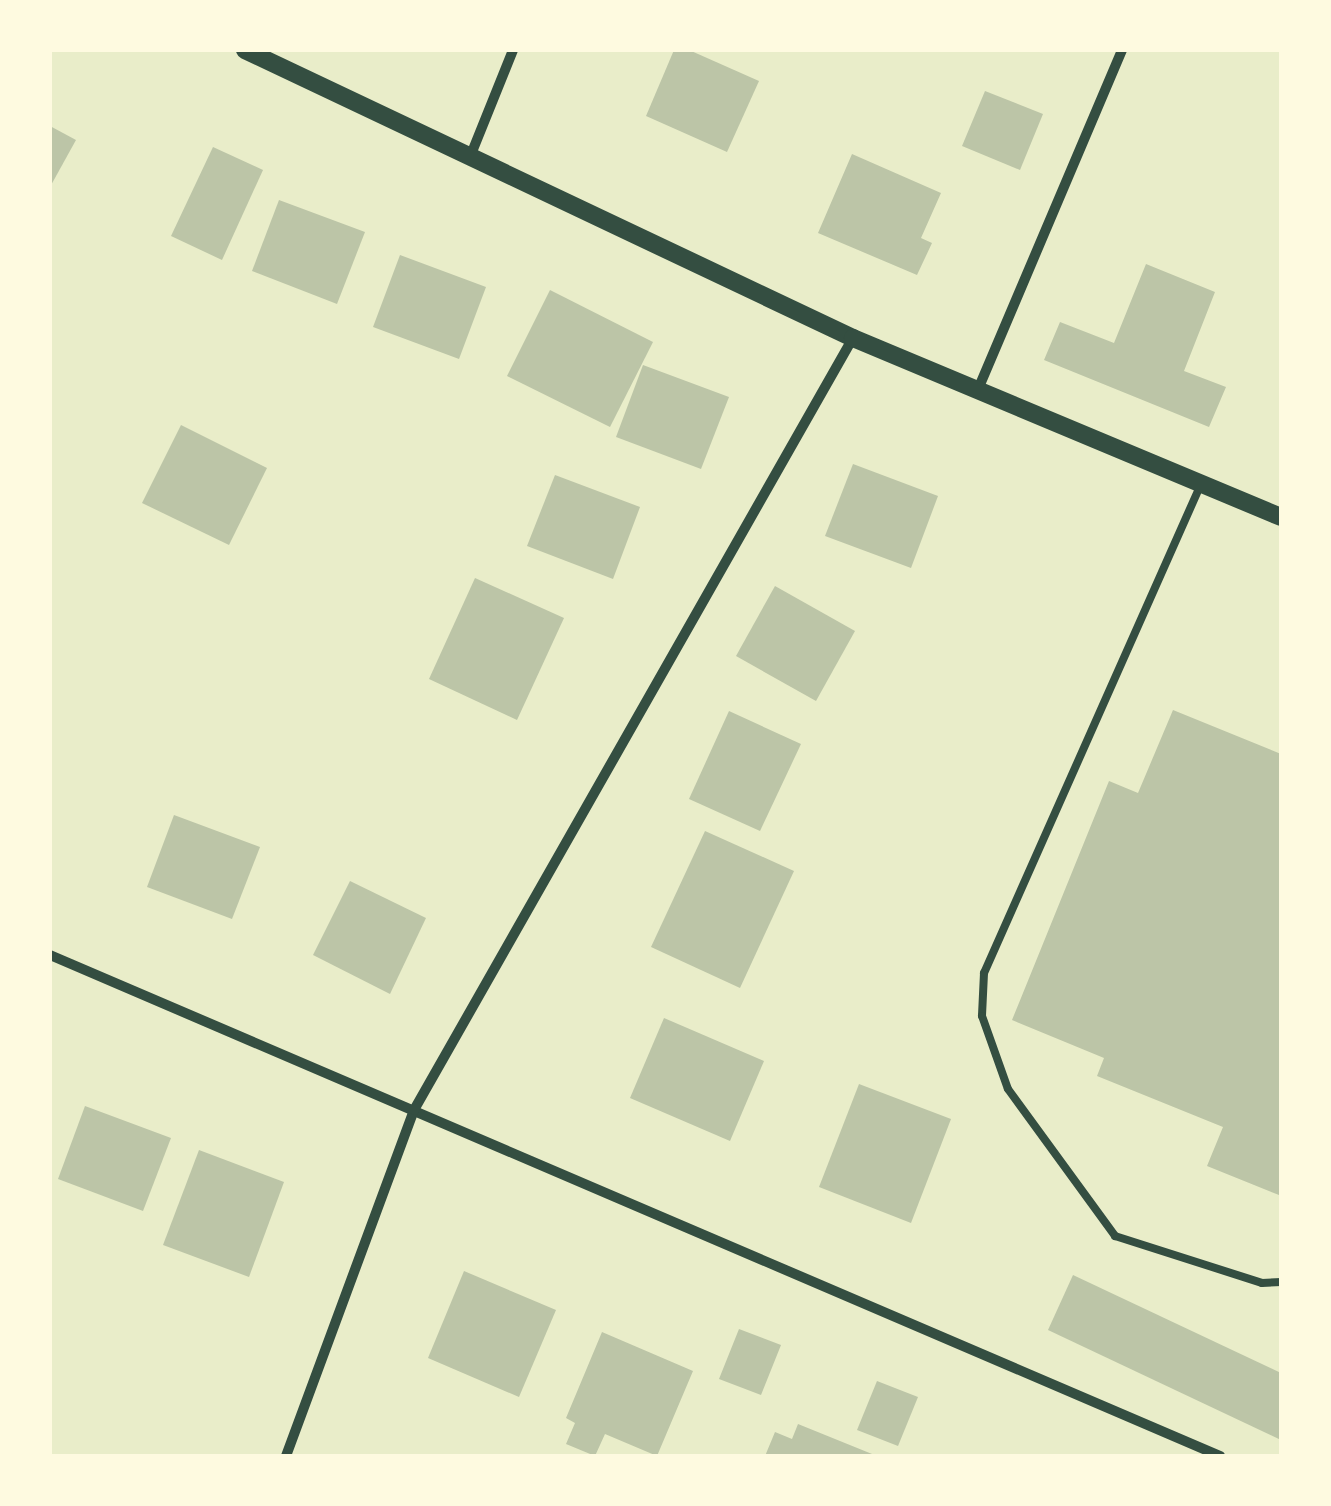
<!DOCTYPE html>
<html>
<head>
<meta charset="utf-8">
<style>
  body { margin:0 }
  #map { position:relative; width:1331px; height:1506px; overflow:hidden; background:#e9edc9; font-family:Cabin,sans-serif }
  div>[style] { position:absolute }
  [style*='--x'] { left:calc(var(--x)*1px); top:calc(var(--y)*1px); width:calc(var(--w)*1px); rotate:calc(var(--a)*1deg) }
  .building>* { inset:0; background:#bcc5a7 }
  .service>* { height:8px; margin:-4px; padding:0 4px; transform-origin:4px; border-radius:4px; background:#344e41 }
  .minor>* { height:10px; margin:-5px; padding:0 5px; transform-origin:5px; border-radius:5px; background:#344e41 }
  .tertiary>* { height:18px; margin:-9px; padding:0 9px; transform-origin:9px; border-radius:9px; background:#344e41 }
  span { translate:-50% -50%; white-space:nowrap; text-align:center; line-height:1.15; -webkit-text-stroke:10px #fefae0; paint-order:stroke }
  .frame { position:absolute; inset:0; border:52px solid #fefae0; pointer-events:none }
</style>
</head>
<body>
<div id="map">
  <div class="building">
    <i style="clip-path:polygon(674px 50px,689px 50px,759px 81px,727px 152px,646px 116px)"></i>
    <i style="clip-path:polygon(985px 91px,1043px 114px,1020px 170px,962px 146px)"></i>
    <i style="clip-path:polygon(50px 126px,76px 140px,50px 187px)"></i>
    <i style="clip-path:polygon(213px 147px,263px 170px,222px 260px,171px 236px)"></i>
    <i style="clip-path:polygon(852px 154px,941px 193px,921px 238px,932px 243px,917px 275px,818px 233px)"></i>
    <i style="clip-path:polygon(279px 200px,365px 232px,337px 304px,252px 271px)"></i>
    <i style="clip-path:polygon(400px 255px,486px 287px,459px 359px,373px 327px)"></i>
    <i style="clip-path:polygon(1146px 264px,1215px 292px,1184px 371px,1226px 387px,1209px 427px,1044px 360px,1060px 322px,1114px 343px)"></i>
    <i style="clip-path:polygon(550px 290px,653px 342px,610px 427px,507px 376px)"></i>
    <i style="clip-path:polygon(643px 365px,729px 397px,701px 469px,616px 437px)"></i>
    <i style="clip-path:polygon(181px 425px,267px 468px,229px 545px,142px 503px)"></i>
    <i style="clip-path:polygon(853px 464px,938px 496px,911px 568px,825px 536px)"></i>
    <i style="clip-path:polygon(555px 475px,640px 507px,613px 579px,527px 546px)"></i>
    <i style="clip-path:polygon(475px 578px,564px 618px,517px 720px,429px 679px)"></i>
    <i style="clip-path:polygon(775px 586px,855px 631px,816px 701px,736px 656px)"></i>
    <i style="clip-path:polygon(1173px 710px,1281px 754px,1279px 1195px,1207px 1166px,1223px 1127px,1097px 1076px,1104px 1058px,1012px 1020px,1109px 781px,1138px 793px)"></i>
    <i style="clip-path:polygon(729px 711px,801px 744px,760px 831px,689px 799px)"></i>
    <i style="clip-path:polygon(174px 815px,260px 847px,232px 919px,147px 887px)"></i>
    <i style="clip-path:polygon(705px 831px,794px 871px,740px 988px,651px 947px)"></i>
    <i style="clip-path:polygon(350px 881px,426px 918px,390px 994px,313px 955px)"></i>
    <i style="clip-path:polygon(664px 1018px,764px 1061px,730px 1141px,630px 1098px)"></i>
    <i style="clip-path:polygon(859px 1084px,951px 1119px,911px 1223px,819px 1187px)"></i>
    <i style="clip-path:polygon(85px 1106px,171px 1138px,143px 1211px,58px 1179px)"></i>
    <i style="clip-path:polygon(199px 1150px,284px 1182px,249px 1277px,163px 1245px)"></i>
    <i style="clip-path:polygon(464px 1271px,556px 1310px,519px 1397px,428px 1358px)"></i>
    <i style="clip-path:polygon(1073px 1275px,1281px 1373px,1281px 1440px,1048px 1330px)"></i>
    <i style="clip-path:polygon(739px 1329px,781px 1345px,761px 1395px,719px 1379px)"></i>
    <i style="clip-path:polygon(602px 1332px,693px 1371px,657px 1456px,605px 1434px,595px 1456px,566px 1444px,575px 1423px,566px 1418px)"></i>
    <i style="clip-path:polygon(877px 1381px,918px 1397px,898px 1446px,857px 1430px)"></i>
    <i style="clip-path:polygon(798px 1424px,877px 1456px,765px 1456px,775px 1432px,792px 1439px)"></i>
  </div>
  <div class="service">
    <i style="--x:1201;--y:484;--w:535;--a:113.93"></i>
    <i style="--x:984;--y:973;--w:43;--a:92.7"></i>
    <i style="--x:982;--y:1016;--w:77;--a:70.4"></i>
    <i style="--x:1008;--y:1089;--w:182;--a:53.9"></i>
    <i style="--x:1115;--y:1236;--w:154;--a:17.7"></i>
    <i style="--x:1262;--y:1283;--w:19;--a:-3"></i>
  </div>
  <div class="minor">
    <i style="--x:470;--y:157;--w:115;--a:-68.1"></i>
    <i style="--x:979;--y:387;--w:366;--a:-67"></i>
    <i style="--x:50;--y:955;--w:1273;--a:23.18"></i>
    <i style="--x:286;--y:1456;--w:369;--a:-69.7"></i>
    <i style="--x:414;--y:1110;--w:888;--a:-60.38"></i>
  </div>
  <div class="tertiary">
    <i style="--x:245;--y:50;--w:673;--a:25.35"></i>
    <i style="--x:853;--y:338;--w:464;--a:22.7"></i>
  </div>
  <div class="frame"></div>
</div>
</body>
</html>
